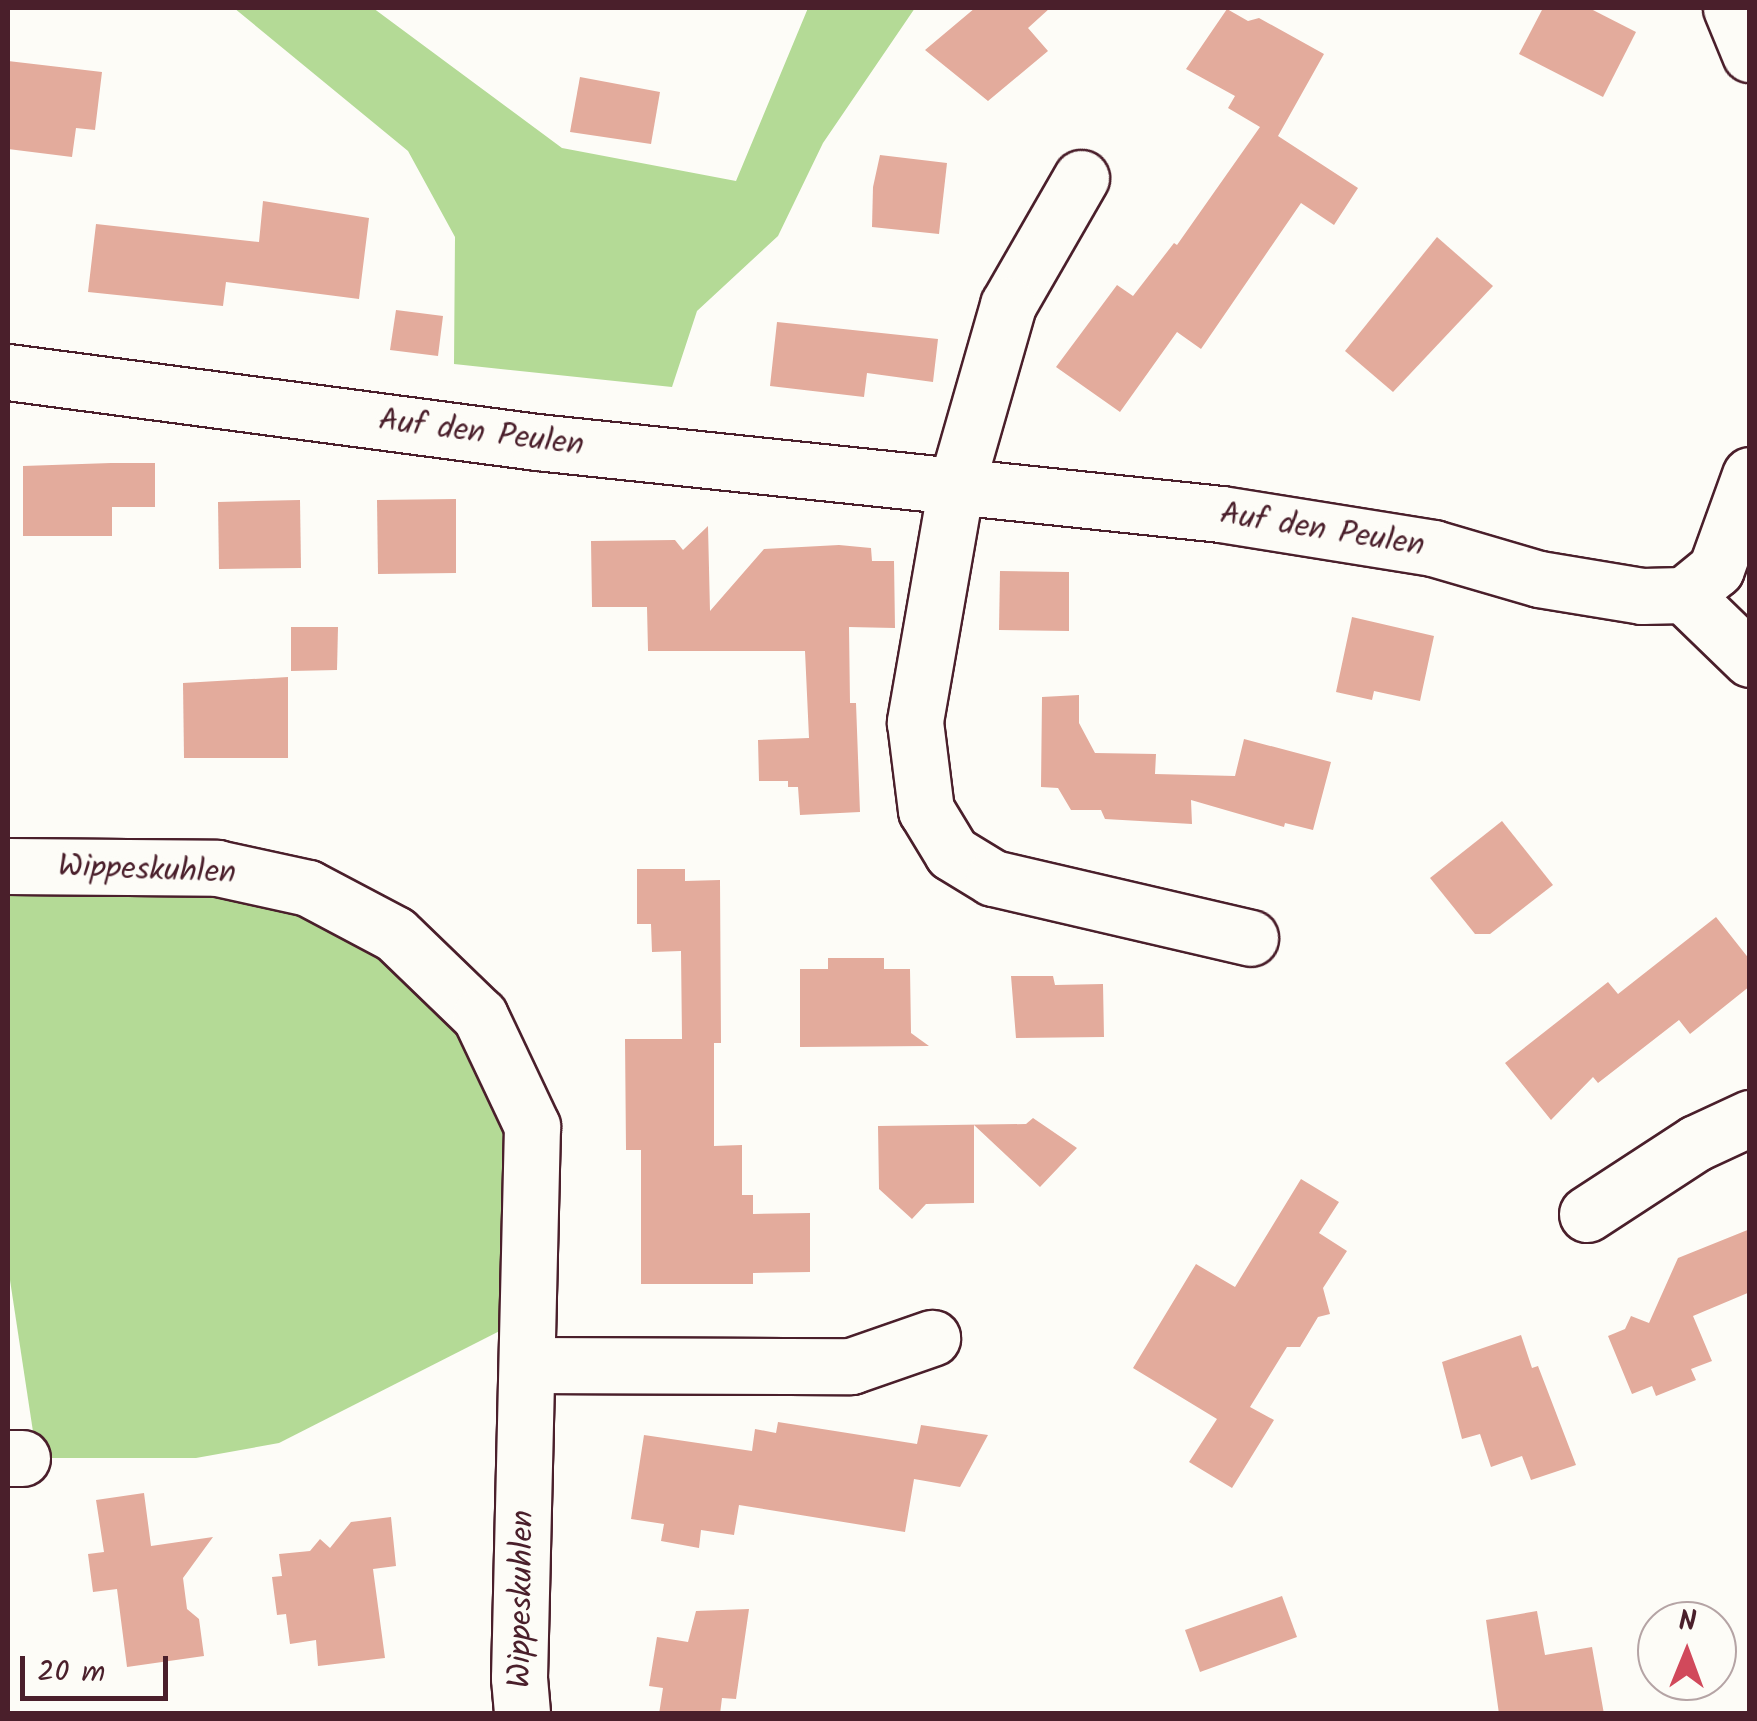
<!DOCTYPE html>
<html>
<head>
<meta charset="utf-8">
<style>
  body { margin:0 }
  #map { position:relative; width:1757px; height:1721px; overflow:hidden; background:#fdfcf7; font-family:Kalam,sans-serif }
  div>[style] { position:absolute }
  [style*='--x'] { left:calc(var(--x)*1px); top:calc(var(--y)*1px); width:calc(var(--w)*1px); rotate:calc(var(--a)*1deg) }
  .green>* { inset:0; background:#b4da96 }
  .building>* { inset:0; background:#e3ab9c }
  .roads { filter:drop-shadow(2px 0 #4a1f2b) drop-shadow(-2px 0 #4a1f2b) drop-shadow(0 2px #4a1f2b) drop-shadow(0 -2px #4a1f2b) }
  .minor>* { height:55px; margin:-27.5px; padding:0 27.5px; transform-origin:27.5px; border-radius:27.5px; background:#fdfcf7 }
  span { translate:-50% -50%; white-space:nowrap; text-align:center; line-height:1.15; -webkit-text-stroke:9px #fdfcf7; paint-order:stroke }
  .street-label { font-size:32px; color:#4a1f2b }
  .frame { position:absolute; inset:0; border:10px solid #4a1f2b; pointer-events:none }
  .north { position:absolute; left:1637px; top:1601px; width:100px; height:100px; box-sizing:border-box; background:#fdfcf7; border:2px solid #b5a4a5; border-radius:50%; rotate:1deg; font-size:28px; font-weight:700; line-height:40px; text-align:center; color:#4a1f2b }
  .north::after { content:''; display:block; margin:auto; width:35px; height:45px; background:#d1495b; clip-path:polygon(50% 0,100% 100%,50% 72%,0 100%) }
  .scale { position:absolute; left:20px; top:1656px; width:148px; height:45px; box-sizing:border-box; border:5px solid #4a1f2b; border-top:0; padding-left:12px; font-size:30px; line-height:35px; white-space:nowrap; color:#4a1f2b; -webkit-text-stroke:8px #fdfcf7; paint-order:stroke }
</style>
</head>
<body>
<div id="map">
  <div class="green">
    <i style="clip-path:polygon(234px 8px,373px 8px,562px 148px,736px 181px,808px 8px,915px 8px,823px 143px,778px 236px,697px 311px,672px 387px,454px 364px,455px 237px,408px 151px)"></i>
    <i style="clip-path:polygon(8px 866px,217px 868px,395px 934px,532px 1126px,527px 1317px,279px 1443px,196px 1458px,37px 1458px,8px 1267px)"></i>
  </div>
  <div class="building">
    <i style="clip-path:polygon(975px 8px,1050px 8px,1028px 28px,1048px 51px,988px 101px,925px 50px)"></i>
    <i style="clip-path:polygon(1543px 8px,1589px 8px,1636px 32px,1603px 97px,1519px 54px)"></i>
    <i style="clip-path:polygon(1227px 9px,1248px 21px,1259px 18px,1324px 54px,1278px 136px,1358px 188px,1334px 225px,1301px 203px,1201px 349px,1177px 332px,1120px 412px,1056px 367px,1117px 285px,1133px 296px,1174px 243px,1177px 245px,1260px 127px,1228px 108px,1235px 96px,1186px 69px)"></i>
    <i style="clip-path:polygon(8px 61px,102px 72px,95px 130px,76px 128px,72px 157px,8px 149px)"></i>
    <i style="clip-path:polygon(580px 77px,660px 92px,651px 144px,570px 132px)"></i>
    <i style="clip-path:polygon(880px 155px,947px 163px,939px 234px,872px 227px,873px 187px)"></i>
    <i style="clip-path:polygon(263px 201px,369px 218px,359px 299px,226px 282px,223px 306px,88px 292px,96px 224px,259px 242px)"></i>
    <i style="clip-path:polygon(1437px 237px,1493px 286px,1393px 392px,1345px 351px)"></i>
    <i style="clip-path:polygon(396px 310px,443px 316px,438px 356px,390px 350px)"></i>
    <i style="clip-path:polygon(777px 322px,938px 339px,933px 382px,867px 373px,864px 397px,770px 386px)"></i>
    <i style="clip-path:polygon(111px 463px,155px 463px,155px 507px,112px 507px,112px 536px,23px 536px,23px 466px)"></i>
    <i style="clip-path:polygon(456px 499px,456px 573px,378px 574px,377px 500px)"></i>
    <i style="clip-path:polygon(300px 500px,301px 568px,219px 569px,218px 502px)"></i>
    <i style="clip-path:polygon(708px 526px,710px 611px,764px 549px,839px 545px,871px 548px,872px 561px,894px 561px,895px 628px,849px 627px,850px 703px,856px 703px,860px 812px,800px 815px,798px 787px,788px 787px,788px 781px,759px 781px,758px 740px,809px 738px,805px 651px,648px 651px,647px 607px,592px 607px,591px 541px,675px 540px,683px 550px)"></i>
    <i style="clip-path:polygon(1000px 571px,1069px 572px,1069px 631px,999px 630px)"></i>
    <i style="clip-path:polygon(1352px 617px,1434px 636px,1420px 701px,1374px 691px,1372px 700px,1336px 692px)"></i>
    <i style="clip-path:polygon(291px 627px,338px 627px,337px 670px,291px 671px)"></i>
    <i style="clip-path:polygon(288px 677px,288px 758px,184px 758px,183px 683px)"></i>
    <i style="clip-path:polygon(1079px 695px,1079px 723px,1095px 753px,1156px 754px,1155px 774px,1235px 776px,1244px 739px,1331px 762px,1313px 830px,1285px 823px,1284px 827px,1191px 800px,1192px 824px,1105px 819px,1101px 810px,1071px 810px,1058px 788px,1041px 787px,1042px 697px)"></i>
    <i style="clip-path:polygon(1502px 821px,1553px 885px,1490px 934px,1475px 934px,1430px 878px)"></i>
    <i style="clip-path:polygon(637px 869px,685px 869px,685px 881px,720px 880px,721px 1043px,714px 1043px,714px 1146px,742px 1145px,742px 1195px,753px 1195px,753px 1214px,810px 1213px,810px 1272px,753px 1273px,753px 1284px,641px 1284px,641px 1150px,626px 1150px,625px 1039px,682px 1039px,681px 951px,652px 952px,651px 924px,637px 924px)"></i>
    <i style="clip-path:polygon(1716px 917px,1750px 960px,1750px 986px,1690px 1034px,1679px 1020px,1598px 1083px,1593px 1077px,1551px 1120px,1505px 1063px,1608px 982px,1618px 994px)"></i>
    <i style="clip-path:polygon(828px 958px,884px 958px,884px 969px,910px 969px,911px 1033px,929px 1046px,800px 1047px,800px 969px,828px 969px)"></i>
    <i style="clip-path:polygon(1011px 976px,1053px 976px,1055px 985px,1103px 984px,1104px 1037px,1016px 1038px)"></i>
    <i style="clip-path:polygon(1033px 1118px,1077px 1148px,1040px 1187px,974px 1125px,974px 1203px,926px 1204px,912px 1219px,879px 1189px,878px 1126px,1026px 1124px)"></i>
    <i style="clip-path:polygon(1301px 1179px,1339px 1202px,1319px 1233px,1347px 1251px,1323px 1288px,1330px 1314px,1318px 1317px,1300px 1347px,1287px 1347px,1250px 1407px,1274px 1420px,1232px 1488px,1189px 1462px,1217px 1419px,1133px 1368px,1196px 1264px,1235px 1287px)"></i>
    <i style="clip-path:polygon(1750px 1229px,1750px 1292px,1693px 1316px,1712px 1361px,1691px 1369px,1696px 1380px,1656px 1396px,1652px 1386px,1632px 1394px,1608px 1336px,1625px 1329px,1631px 1316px,1649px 1323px,1678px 1258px)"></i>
    <i style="clip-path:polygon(1521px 1335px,1532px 1368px,1538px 1366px,1576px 1465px,1531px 1480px,1522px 1456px,1491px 1467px,1480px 1434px,1462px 1439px,1442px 1362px)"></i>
    <i style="clip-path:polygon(778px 1422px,917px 1444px,921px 1425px,988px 1435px,960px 1487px,914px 1479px,905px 1532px,739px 1505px,734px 1535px,701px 1530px,699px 1548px,661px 1541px,664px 1524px,631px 1519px,644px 1435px,752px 1451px,755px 1429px,776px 1433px)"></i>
    <i style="clip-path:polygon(144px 1493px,151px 1546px,213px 1537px,183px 1578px,187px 1609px,199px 1619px,204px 1656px,127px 1667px,117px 1589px,93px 1592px,88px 1554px,104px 1552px,96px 1500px)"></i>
    <i style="clip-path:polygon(391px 1517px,396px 1566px,373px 1569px,385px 1658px,318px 1666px,316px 1640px,290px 1644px,286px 1614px,277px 1615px,272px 1577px,282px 1576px,279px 1554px,310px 1551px,320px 1539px,330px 1548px,351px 1522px)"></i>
    <i style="clip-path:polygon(1282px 1596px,1297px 1637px,1200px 1672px,1185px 1630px)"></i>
    <i style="clip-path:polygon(749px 1609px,736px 1699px,722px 1698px,720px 1714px,659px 1714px,663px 1688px,649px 1686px,657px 1637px,688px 1642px,696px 1611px)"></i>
    <i style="clip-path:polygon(1537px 1611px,1545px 1655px,1592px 1647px,1604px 1714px,1499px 1714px,1486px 1620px)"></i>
  </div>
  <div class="roads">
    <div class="minor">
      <i style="--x:1731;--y:8;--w:50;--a:67.6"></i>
      <i style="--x:1081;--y:178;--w:146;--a:119.9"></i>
      <i style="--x:1008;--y:305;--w:188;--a:106"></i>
      <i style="--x:956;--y:486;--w:240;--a:99.9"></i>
      <i style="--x:915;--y:722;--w:89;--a:82.9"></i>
      <i style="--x:926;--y:810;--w:50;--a:58.8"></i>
      <i style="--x:952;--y:853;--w:48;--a:31.4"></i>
      <i style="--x:993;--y:878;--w:264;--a:13.1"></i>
      <i style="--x:8;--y:372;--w:534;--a:7.54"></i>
      <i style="--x:537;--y:442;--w:688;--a:6.01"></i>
      <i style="--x:1221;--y:514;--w:215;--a:9.1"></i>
      <i style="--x:1433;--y:548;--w:110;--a:16.3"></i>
      <i style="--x:1539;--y:579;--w:104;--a:9.4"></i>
      <i style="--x:1642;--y:596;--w:42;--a:-1.4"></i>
      <i style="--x:1684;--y:595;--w:41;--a:-39.1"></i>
      <i style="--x:1716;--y:569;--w:100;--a:-70.1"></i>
      <i style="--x:1684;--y:595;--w:92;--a:44.1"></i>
      <i style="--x:8;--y:866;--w:209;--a:0.5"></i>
      <i style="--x:217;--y:868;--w:93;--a:12.4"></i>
      <i style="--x:308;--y:888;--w:98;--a:27.9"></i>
      <i style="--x:395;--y:934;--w:118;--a:44"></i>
      <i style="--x:480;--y:1016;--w:122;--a:64.7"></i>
      <i style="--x:532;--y:1126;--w:552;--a:91.35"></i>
      <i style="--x:519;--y:1678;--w:36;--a:85"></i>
      <i style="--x:1587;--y:1214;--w:130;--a:-33.1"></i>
      <i style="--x:1696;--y:1143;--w:60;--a:-24.8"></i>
      <i style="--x:528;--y:1365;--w:323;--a:0.2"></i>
      <i style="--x:851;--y:1366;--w:86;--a:-19.1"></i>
      <i style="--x:8;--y:1458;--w:14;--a:0"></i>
    </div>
  </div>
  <div class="street-label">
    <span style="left:481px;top:434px;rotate:7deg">Auf den Peulen</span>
    <span style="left:1322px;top:531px;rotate:9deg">Auf den Peulen</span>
    <span style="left:147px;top:871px;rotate:2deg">Wippeskuhlen</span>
    <span style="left:523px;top:1599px;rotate:-89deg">Wippeskuhlen</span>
  </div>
  <div class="frame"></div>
  <div class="north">N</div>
  <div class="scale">20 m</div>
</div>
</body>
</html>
